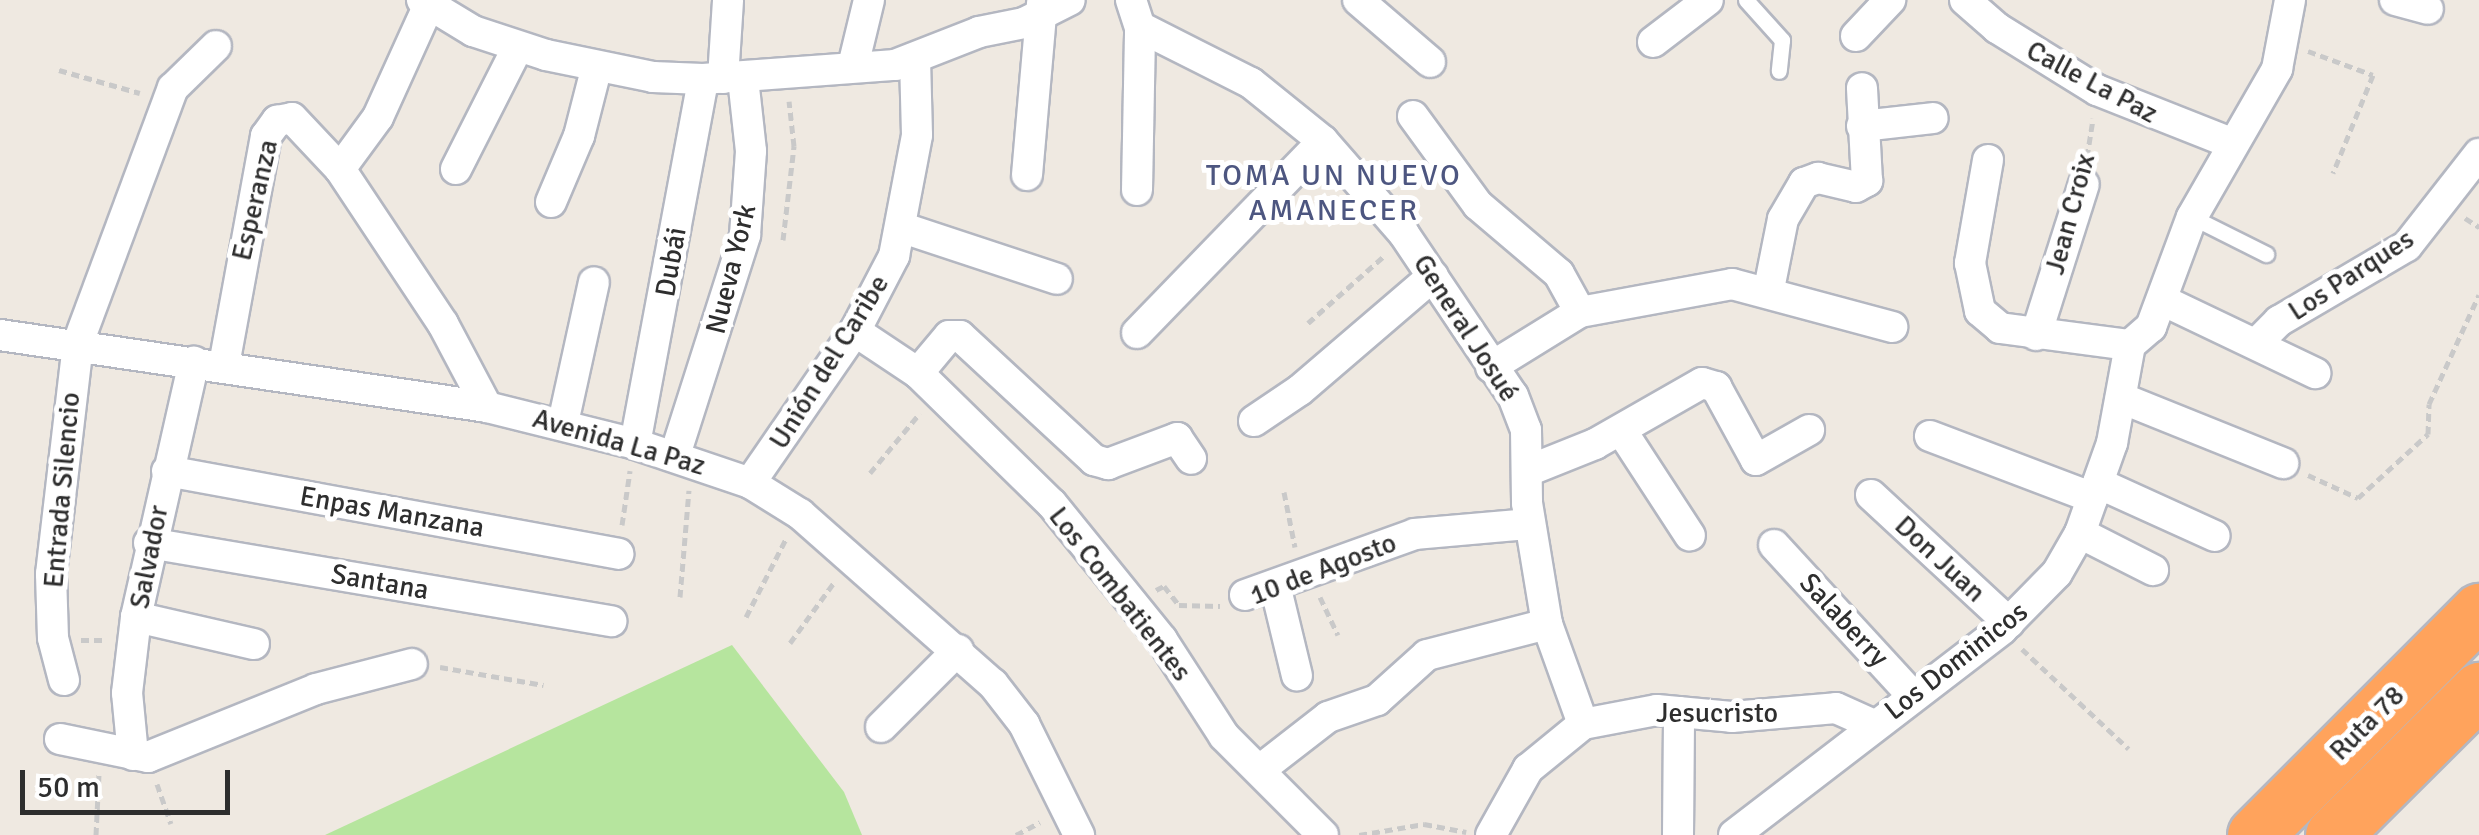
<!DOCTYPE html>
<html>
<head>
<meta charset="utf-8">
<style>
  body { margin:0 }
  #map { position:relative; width:2479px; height:835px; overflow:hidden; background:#efe9e1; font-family:Signika,sans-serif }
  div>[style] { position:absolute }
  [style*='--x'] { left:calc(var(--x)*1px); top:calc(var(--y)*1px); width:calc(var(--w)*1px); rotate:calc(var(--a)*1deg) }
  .green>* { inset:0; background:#b6e59e }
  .path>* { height:5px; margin-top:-2.5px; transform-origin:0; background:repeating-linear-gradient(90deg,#c9c9c9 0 8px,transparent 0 13px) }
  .roads { filter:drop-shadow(2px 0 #b4b7c1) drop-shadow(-2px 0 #b4b7c1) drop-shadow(0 2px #b4b7c1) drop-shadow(0 -2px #b4b7c1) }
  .service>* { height:15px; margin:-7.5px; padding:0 7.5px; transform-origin:7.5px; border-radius:7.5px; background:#fff }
  .minor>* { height:30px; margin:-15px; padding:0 15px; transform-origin:15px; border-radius:15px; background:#fff }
  .motorway>* { height:55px; margin:-27.5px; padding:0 27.5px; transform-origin:27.5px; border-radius:27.5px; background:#ffa35c }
  span { translate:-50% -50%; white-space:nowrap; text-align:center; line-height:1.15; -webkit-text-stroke:10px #fff; paint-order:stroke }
  .street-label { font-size:28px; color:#2e2e2e }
  .neighbourhood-label { font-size:30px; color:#4d5680; letter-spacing:2.5px }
  .scale { position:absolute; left:20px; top:770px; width:210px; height:45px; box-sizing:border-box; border:5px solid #2e2e2e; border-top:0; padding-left:12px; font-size:30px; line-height:35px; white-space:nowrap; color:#2e2e2e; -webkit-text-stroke:8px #fff; paint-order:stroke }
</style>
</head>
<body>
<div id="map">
  <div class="green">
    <i style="clip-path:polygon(732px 645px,844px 792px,862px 835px,325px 835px)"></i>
  </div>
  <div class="path">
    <i style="--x:2308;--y:51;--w:69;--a:20.3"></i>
    <i style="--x:2373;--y:75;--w:106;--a:112.2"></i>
    <i style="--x:59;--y:70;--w:84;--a:15.9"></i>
    <i style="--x:2087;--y:157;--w:39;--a:-81"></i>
    <i style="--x:2465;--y:218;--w:17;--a:33"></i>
    <i style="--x:783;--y:240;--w:95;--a:-83.3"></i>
    <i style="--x:794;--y:146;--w:45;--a:-96.3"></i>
    <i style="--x:1308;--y:323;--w:103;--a:-41.4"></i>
    <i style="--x:870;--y:473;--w:78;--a:-50.2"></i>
    <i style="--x:2308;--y:475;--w:55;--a:24.7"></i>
    <i style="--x:2358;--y:498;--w:95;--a:-42.4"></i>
    <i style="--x:2428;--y:434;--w:30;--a:-88"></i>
    <i style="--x:2429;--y:404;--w:120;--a:-65.4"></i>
    <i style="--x:1284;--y:492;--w:56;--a:78.7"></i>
    <i style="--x:622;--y:525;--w:55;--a:-81.6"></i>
    <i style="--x:1156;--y:590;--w:9;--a:-27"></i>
    <i style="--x:1164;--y:586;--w:24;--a:52"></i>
    <i style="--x:1179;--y:605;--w:41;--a:1.4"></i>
    <i style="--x:680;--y:597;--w:107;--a:-85.2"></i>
    <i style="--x:1320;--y:597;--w:42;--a:64.7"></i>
    <i style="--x:746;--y:617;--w:88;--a:-62.9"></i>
    <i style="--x:81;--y:640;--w:24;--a:0"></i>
    <i style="--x:790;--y:643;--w:77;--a:-54"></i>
    <i style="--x:2022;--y:649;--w:146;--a:43.1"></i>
    <i style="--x:440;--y:667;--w:105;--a:9.9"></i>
    <i style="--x:157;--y:784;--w:42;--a:70.7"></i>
    <i style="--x:96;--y:835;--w:61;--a:-87.2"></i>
    <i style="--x:1016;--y:835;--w:27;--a:-28"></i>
    <i style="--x:1359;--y:835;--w:66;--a:-9.6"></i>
    <i style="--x:1424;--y:824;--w:43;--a:10.8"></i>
  </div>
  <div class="roads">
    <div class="service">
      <i style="--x:1746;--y:0;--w:54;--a:48"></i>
      <i style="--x:1782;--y:40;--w:31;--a:96"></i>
      <i style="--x:2192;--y:217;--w:83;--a:26.6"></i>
    </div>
    <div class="minor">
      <i style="--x:422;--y:0;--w:60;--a:31.3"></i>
      <i style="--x:473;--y:31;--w:77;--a:18.2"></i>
      <i style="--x:546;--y:55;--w:109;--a:11.6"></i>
      <i style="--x:653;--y:77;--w:50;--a:2.3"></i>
      <i style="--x:703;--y:79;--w:193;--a:-4.2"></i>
      <i style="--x:895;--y:65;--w:90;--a:-21.4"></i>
      <i style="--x:979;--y:32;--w:46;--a:-11.3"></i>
      <i style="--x:1024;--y:23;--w:51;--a:-26.6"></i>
      <i style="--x:1131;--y:0;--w:28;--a:72"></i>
      <i style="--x:1140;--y:27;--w:124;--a:26.8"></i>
      <i style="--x:1251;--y:83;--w:92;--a:38.9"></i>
      <i style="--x:1323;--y:141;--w:123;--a:48.9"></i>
      <i style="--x:1404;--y:234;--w:195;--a:56.1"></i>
      <i style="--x:1513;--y:396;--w:36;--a:69"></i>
      <i style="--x:1526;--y:430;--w:73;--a:89.2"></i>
      <i style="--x:1527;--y:503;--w:123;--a:80.6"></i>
      <i style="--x:1547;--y:624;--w:106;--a:70.2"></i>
      <i style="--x:1358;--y:0;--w:95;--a:40.7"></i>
      <i style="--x:1965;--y:0;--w:43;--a:41.2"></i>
      <i style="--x:1997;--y:28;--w:118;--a:31.8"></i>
      <i style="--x:2097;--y:90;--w:144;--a:21.6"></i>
      <i style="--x:2395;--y:0;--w:34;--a:15"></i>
      <i style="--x:1856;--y:36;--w:50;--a:-46.6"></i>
      <i style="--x:1653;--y:42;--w:69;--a:-37.4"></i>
      <i style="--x:853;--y:66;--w:68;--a:-76.4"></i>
      <i style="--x:723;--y:78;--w:78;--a:-86.3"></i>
      <i style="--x:1413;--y:116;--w:110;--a:53.9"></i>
      <i style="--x:1478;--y:205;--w:106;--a:40.4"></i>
      <i style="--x:1559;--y:274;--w:43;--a:61.1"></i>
      <i style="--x:1862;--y:126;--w:71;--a:-6.4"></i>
      <i style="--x:1988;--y:160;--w:105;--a:99.9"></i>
      <i style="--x:1970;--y:263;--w:49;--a:78.2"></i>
      <i style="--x:1980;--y:311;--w:26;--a:40"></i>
      <i style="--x:2000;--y:328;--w:131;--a:7.5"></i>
      <i style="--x:340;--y:169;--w:64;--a:-53.8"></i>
      <i style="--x:378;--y:117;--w:128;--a:-65.6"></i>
      <i style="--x:456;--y:169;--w:137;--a:-63.1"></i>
      <i style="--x:1027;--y:175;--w:173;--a:-85"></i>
      <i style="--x:1137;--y:190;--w:163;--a:-88.9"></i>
      <i style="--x:551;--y:202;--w:72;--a:-67"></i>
      <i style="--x:579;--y:136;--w:72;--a:-75.6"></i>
      <i style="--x:903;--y:228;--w:162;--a:18.3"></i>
      <i style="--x:1769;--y:289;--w:71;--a:-78.7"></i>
      <i style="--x:1783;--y:219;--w:42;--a:-59.7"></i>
      <i style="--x:1804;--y:183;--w:15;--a:-20"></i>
      <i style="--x:1818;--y:178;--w:39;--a:13"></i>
      <i style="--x:1856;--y:187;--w:13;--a:-29"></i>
      <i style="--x:1867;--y:181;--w:93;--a:-93.1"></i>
      <i style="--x:2162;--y:300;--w:170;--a:25.5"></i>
      <i style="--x:855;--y:331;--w:76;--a:33.7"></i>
      <i style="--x:918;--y:373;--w:187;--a:44.4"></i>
      <i style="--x:1052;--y:504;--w:175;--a:51"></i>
      <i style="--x:1162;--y:640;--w:114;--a:57.1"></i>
      <i style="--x:1224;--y:736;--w:140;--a:45"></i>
      <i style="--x:1137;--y:333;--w:267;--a:-45.9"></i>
      <i style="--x:0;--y:335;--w:492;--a:8.4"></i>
      <i style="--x:487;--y:407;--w:153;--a:14"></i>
      <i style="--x:635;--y:444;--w:121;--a:18.7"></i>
      <i style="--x:750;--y:483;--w:59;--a:31.8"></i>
      <i style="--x:800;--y:514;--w:257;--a:41.4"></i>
      <i style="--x:993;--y:684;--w:51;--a:52.2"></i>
      <i style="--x:1024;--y:724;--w:124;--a:63.6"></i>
      <i style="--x:2036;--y:335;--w:158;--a:-72.4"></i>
      <i style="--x:2256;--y:344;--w:33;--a:-45"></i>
      <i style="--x:2279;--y:321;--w:148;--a:-30.4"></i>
      <i style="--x:2407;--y:246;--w:117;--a:-52"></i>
      <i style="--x:224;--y:365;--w:233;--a:-79.6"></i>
      <i style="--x:266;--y:136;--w:19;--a:-54"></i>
      <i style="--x:277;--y:121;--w:15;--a:-11"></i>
      <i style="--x:292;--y:118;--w:70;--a:46.7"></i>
      <i style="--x:340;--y:169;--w:186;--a:56.4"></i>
      <i style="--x:443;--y:324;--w:94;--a:62.1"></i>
      <i style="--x:1491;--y:367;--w:105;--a:-31.7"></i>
      <i style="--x:1580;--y:312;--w:155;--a:-10.4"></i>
      <i style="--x:1732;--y:284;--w:166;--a:15"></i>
      <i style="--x:918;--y:373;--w:48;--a:-50"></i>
      <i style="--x:949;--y:336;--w:11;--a:0"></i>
      <i style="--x:960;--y:336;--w:183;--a:42.8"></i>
      <i style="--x:1094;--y:460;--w:15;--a:16"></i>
      <i style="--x:1108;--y:464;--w:74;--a:-20.6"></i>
      <i style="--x:1177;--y:438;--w:25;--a:56"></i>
      <i style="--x:2121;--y:398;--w:175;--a:21.9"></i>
      <i style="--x:1254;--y:421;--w:55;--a:-34"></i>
      <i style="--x:1300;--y:390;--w:175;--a:-40.6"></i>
      <i style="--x:563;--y:423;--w:144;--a:-77.6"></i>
      <i style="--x:1621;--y:430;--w:126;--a:56.9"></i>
      <i style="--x:1930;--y:436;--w:174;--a:20.8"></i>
      <i style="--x:635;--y:444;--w:371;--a:-79.4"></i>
      <i style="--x:675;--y:455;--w:231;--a:-72.3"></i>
      <i style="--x:745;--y:235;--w:84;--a:-85.9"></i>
      <i style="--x:751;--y:151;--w:73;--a:-96.3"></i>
      <i style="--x:1530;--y:470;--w:70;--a:-21.8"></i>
      <i style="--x:1595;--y:444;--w:123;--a:-29.7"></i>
      <i style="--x:1702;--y:383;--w:15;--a:16"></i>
      <i style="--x:1716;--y:387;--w:83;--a:61.3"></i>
      <i style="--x:1756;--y:460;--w:61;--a:-29.5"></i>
      <i style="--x:167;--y:471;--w:459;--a:10.4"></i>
      <i style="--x:750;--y:483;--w:185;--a:-55.4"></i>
      <i style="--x:855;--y:331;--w:85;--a:-62.5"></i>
      <i style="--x:894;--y:256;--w:123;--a:-79.2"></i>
      <i style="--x:917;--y:135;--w:76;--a:-91.5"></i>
      <i style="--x:2098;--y:483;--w:128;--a:24.4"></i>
      <i style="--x:1871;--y:495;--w:188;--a:42.8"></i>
      <i style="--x:2080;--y:533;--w:82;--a:26.9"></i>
      <i style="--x:149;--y:543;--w:469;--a:9.6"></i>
      <i style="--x:1774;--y:545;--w:205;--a:47.4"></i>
      <i style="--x:1276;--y:589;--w:89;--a:76.4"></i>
      <i style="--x:1245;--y:595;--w:181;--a:-19.7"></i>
      <i style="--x:1415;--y:534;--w:115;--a:-5"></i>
      <i style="--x:136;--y:617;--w:121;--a:12.9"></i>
      <i style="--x:64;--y:680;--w:43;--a:-104.7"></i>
      <i style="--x:53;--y:638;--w:64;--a:-91.8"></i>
      <i style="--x:51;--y:574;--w:233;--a:-83.3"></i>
      <i style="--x:78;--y:343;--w:272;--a:-69.6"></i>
      <i style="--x:173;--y:88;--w:60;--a:-44.3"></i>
      <i style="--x:881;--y:727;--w:109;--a:-45"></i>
      <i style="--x:60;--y:739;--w:90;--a:11.6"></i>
      <i style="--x:148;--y:757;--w:181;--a:-22"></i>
      <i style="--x:316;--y:689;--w:99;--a:-14.6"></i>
      <i style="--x:133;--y:755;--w:62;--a:-95.5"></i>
      <i style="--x:127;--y:693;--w:77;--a:-83.2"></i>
      <i style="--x:136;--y:617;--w:262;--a:-77.2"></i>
      <i style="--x:1261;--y:769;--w:85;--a:-37.8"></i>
      <i style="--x:1328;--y:717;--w:52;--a:-19.1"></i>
      <i style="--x:1377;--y:700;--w:67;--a:-42"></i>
      <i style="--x:1427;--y:655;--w:124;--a:-14.5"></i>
      <i style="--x:1491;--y:835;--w:76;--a:-60.7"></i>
      <i style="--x:1528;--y:769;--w:71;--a:-39.3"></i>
      <i style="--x:1583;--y:724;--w:75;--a:-10.7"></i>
      <i style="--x:1657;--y:710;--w:75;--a:5.3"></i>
      <i style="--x:1732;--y:717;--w:104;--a:-4.9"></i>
      <i style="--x:1836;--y:708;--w:42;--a:24.1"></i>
      <i style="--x:1678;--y:835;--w:123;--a:-89.5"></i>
      <i style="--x:1734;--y:835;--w:338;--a:-37.5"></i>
      <i style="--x:2002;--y:629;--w:78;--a:-45.5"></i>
      <i style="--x:2057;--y:573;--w:46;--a:-60.1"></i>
      <i style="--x:2080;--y:533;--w:96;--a:-70.4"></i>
      <i style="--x:2112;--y:443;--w:100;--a:-79.6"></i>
      <i style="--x:2130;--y:345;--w:28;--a:-41"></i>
      <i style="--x:2151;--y:327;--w:117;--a:-69.6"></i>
      <i style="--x:2192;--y:217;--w:171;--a:-60.1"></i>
      <i style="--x:2277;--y:69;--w:70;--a:-79.3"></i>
    </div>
    <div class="motorway">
      <i style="--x:2255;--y:835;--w:317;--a:-45"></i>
      <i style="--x:2333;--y:835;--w:206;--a:-44.8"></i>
    </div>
  </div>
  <div class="street-label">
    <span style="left:2092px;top:82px;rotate:28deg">Calle La Paz</span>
    <span style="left:255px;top:200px;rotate:-77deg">Esperanza</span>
    <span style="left:2070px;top:214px;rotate:-75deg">Jean Croix</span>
    <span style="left:671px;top:262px;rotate:-80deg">Dubái</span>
    <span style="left:731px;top:269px;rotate:-76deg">Nueva York</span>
    <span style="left:2351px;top:275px;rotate:-33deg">Los Parques</span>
    <span style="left:1466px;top:328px;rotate:57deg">General Josué</span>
    <span style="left:829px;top:362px;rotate:-58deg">Unión del Caribe</span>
    <span style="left:619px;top:442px;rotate:16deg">Avenida La Paz</span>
    <span style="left:62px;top:490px;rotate:-85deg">Entrada Silencio</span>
    <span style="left:392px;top:512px;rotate:10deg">Enpas Manzana</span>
    <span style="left:149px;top:557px;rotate:-79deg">Salvador</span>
    <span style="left:1940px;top:559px;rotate:43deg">Don Juan</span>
    <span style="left:1323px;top:569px;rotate:-21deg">10 de Agosto</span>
    <span style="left:380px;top:582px;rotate:10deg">Santana</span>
    <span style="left:1120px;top:594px;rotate:52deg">Los Combatientes</span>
    <span style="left:1844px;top:620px;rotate:47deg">Salaberry</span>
    <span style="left:1956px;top:661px;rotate:-38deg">Los Dominicos</span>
    <span style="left:1717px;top:713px">Jesucristo</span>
    <span style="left:2367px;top:723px;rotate:-45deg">Ruta 78</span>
  </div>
  <div class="neighbourhood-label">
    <span style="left:1334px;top:193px">TOMA UN NUEVO<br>AMANECER</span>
  </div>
  <div class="scale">50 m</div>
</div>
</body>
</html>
